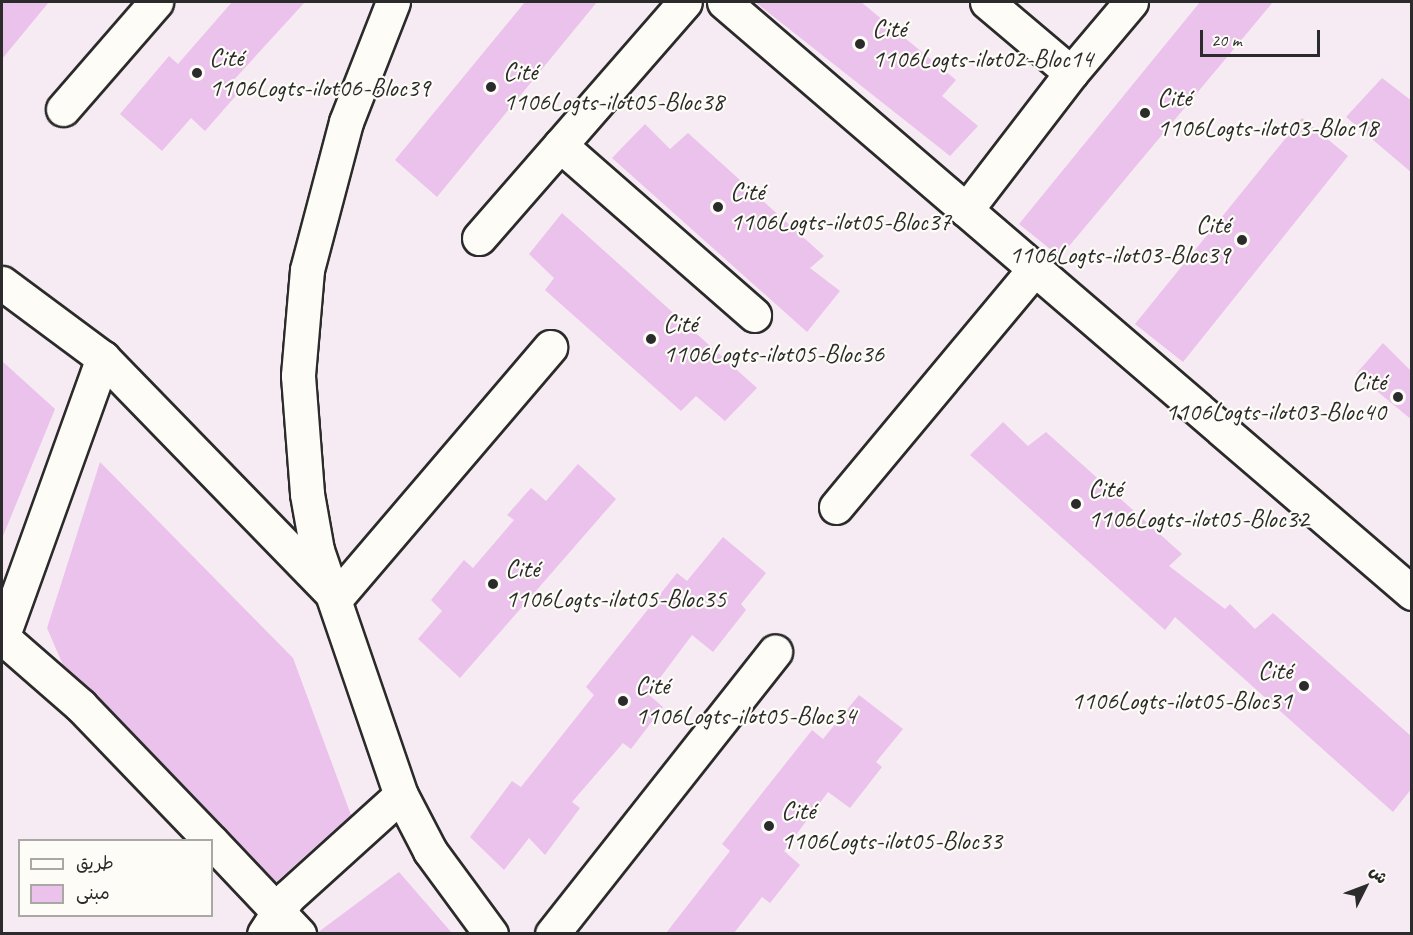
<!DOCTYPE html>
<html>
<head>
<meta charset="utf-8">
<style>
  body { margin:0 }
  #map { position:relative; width:1413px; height:935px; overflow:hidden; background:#f7ebf3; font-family:Caveat,"Playpen Sans Arabic",sans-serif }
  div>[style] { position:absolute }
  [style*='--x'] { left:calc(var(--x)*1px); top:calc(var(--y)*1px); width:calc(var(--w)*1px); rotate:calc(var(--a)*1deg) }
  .building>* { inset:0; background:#eac2eb }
  .roads { filter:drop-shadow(2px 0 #2b2b2b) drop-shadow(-2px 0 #2b2b2b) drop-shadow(0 2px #2b2b2b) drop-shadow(0 -2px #2b2b2b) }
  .street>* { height:33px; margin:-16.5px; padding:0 16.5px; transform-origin:16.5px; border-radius:16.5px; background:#fdfcf7 }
  .dots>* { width:16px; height:16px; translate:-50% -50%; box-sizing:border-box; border:3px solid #fdfcf7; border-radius:50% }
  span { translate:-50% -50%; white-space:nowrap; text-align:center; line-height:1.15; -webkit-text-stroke:4.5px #fdfcf7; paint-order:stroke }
  .poi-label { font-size:26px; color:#2b2b2b }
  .left { translate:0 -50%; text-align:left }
  .right { translate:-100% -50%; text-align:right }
  .frame { position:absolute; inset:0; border:3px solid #2b2b2b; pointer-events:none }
  .legend { position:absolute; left:18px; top:839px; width:195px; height:78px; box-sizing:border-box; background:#fdfcf7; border:2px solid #a9a8a5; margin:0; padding:8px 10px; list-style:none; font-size:18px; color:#2b2b2b }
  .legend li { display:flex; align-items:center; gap:12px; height:30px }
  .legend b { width:30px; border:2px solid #a9a8a5 }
  .north { position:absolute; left:1335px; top:857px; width:60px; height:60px; -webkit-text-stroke:4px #fdfcf7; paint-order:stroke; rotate:48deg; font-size:16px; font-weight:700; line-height:24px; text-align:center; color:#2b2b2b }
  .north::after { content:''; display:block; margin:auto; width:21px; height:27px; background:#2b2b2b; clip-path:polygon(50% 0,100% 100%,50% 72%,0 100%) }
  .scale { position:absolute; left:1200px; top:30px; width:120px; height:27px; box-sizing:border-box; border:3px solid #2b2b2b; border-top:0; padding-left:8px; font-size:18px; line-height:21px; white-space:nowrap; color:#2b2b2b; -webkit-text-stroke:4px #fdfcf7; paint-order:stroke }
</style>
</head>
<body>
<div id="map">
  <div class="building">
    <i style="clip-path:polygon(2px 2px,49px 2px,2px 59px)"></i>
    <i style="clip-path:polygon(232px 2px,305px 2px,231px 83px,240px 91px,205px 131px,191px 118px,162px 151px,120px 114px,169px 56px,178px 64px)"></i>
    <i style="clip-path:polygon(525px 2px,597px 2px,437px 197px,395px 160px)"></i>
    <i style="clip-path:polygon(755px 2px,861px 2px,956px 80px,942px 96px,978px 126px,950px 156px)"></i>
    <i style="clip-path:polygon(1200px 2px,1273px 2px,1060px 257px,1019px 224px)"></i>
    <i style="clip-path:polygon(1382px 78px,1412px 101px,1412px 173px,1346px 117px)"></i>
    <i style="clip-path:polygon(1302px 118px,1348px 156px,1183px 362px,1135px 324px)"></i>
    <i style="clip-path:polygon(645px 124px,670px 149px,688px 133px,824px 256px,810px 268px,840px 291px,807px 332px,612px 158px)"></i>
    <i style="clip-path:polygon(562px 213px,757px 388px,725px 421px,696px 396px,681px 411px,545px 290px,554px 278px,529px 254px)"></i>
    <i style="clip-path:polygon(1383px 343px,1412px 372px,1412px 420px,1356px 374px)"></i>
    <i style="clip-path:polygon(2px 361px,55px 409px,3px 536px,2px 536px)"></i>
    <i style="clip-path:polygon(1003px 422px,1028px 446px,1046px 432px,1182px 554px,1169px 566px,1225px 609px,1230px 604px,1255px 629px,1273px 613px,1412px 737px,1412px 788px,1393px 812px,1175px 617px,1165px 630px,970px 455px)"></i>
    <i style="clip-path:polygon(100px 462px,293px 658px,351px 815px,276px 882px,95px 693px,63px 665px,47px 628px)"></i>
    <i style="clip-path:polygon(578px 464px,616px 499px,460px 678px,418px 639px,442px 611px,431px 600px,464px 560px,473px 568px,514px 520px,507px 515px,531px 488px,546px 501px)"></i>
    <i style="clip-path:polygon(723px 537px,766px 573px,741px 604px,746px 610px,713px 652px,692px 635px,648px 694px,663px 707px,631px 749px,623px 743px,572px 802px,580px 808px,545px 855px,529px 838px,504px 870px,470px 837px,512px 781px,521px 787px,594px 695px,586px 687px,677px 573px,687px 581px)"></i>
    <i style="clip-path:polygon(859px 695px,903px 729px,876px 762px,882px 767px,850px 808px,828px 792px,784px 851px,800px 865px,770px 903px,762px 897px,734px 933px,666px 933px,730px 851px,722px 844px,812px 730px,823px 739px)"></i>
    <i style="clip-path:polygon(399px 872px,452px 933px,317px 933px)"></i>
  </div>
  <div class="roads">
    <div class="street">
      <i style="--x:393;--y:2;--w:129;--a:111.4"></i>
      <i style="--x:346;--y:122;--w:153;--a:104.8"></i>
      <i style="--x:307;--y:270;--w:106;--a:94.9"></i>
      <i style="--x:298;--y:376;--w:118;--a:85.6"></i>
      <i style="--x:307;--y:494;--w:57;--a:79.9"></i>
      <i style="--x:317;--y:550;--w:259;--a:71.1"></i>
      <i style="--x:401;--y:795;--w:63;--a:62.6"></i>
      <i style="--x:430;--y:851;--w:103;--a:53.7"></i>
      <i style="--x:724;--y:2;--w:907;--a:40.66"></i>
      <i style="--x:987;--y:2;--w:110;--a:40.2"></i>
      <i style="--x:63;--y:109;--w:142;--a:-49"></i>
      <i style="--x:560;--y:145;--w:258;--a:41.2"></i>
      <i style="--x:966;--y:210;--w:173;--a:-52.5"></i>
      <i style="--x:1071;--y:73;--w:93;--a:-49.8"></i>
      <i style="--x:479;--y:238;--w:313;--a:-48.9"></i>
      <i style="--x:2;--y:283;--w:126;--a:36.6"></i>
      <i style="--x:103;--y:358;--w:334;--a:45.8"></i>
      <i style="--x:336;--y:598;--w:330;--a:-49.5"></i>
      <i style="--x:836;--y:507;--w:310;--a:-50.2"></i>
      <i style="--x:2;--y:637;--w:105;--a:41.1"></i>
      <i style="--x:81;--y:706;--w:186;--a:46.1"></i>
      <i style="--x:2;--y:638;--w:298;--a:-70.2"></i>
      <i style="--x:212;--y:842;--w:127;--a:46.6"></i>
      <i style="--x:264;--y:934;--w:44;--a:-57"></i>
      <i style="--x:288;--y:897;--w:152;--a:-42.1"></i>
      <i style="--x:552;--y:934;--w:360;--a:-51.7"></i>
    </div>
  </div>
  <div class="dots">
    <i style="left:860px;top:44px;background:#2b2b2b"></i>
    <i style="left:197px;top:73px;background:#2b2b2b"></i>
    <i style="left:491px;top:87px;background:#2b2b2b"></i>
    <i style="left:1145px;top:113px;background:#2b2b2b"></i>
    <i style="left:718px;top:207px;background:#2b2b2b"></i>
    <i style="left:1242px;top:240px;background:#2b2b2b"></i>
    <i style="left:651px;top:339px;background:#2b2b2b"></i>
    <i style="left:1398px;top:397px;background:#2b2b2b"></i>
    <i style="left:1076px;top:504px;background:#2b2b2b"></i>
    <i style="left:493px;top:584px;background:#2b2b2b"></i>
    <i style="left:1304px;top:686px;background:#2b2b2b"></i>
    <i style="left:623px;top:701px;background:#2b2b2b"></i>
    <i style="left:769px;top:826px;background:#2b2b2b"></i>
  </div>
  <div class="poi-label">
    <span class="left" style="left:872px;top:44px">Cité<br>1106Logts-ilot02-Bloc14</span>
    <span class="left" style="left:209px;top:73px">Cité<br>1106Logts-ilot06-Bloc39</span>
    <span class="left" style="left:503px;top:87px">Cité<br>1106Logts-ilot05-Bloc38</span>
    <span class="left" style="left:1157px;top:113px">Cité<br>1106Logts-ilot03-Bloc18</span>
    <span class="left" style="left:730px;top:207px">Cité<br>1106Logts-ilot05-Bloc37</span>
    <span class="right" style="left:1230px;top:240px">Cité<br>1106Logts-ilot03-Bloc39</span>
    <span class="left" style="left:663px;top:339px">Cité<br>1106Logts-ilot05-Bloc36</span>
    <span class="right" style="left:1386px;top:397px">Cité<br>1106Logts-ilot03-Bloc40</span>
    <span class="left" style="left:1088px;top:504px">Cité<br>1106Logts-ilot05-Bloc32</span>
    <span class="left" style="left:505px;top:584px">Cité<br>1106Logts-ilot05-Bloc35</span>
    <span class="right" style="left:1292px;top:686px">Cité<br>1106Logts-ilot05-Bloc31</span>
    <span class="left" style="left:635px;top:701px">Cité<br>1106Logts-ilot05-Bloc34</span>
    <span class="left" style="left:781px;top:826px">Cité<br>1106Logts-ilot05-Bloc33</span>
  </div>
  <div class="frame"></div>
  <ul class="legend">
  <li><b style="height:8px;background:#fdfcf7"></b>طريق</li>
  <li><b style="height:16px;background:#eac2eb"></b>مبنى</li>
  </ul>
  <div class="north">ش</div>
  <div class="scale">20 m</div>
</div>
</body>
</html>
